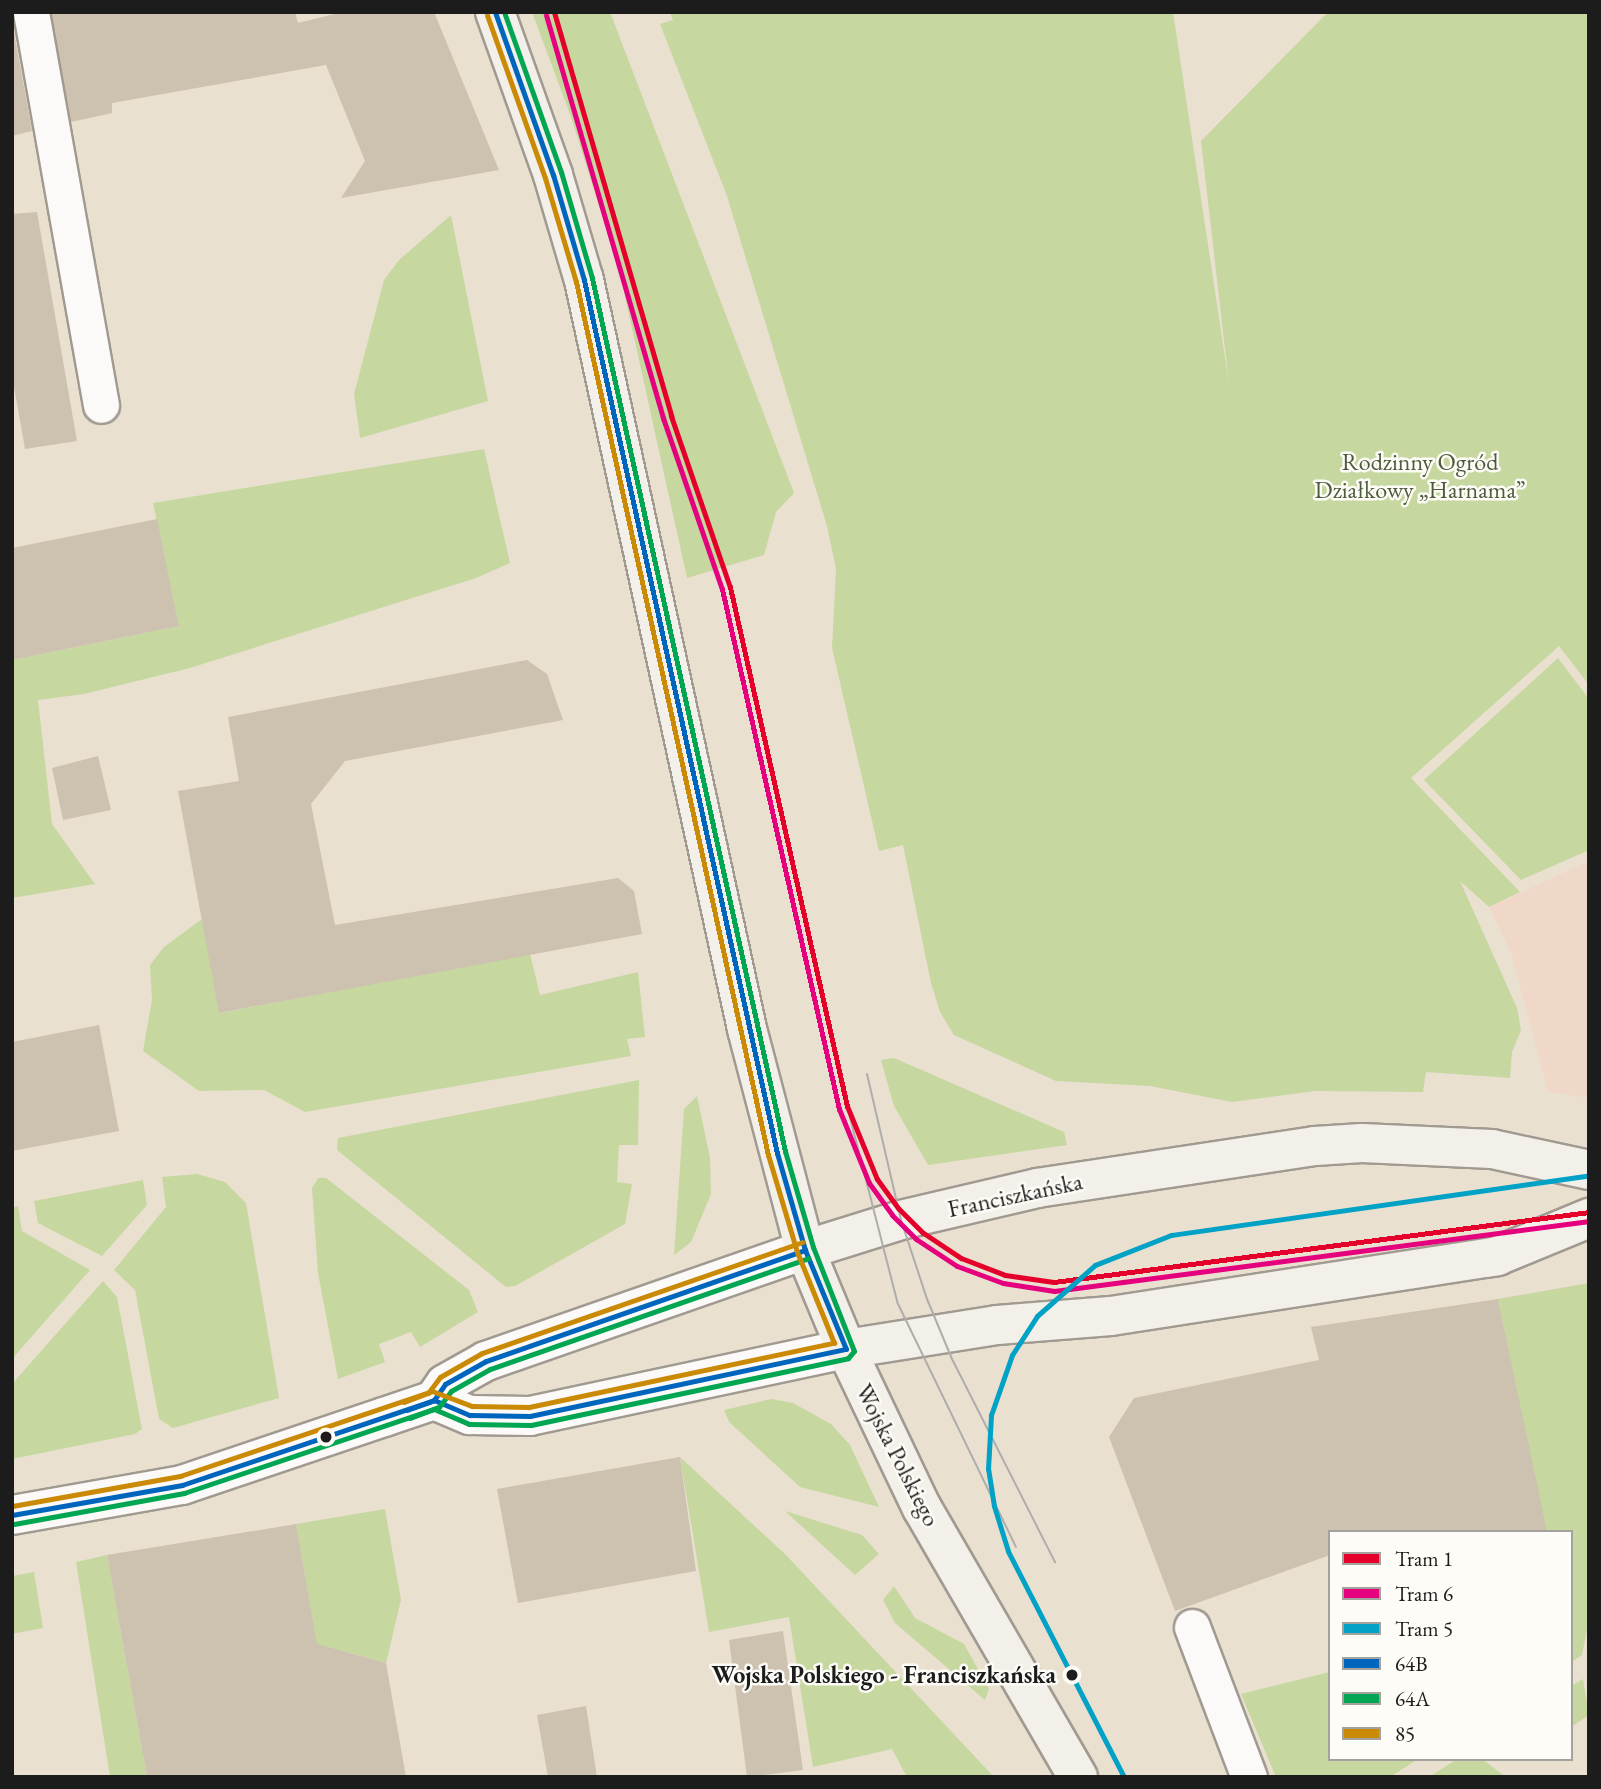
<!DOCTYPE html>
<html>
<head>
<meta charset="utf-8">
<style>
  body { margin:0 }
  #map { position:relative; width:1601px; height:1789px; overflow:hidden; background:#eae0d0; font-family:"EB Garamond",serif }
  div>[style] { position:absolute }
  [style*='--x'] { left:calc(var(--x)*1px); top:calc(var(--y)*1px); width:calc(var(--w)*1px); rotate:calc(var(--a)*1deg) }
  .built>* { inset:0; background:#f0d8c9 }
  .green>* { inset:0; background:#c6d7a0 }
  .building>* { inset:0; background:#cdc1b0 }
  .roads { filter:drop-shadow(2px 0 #a09a91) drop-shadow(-2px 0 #a09a91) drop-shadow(0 2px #a09a91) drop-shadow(0 -2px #a09a91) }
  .service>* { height:35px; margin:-17.5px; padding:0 17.5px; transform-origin:17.5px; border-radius:17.5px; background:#fcfaf8 }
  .tertiary>* { height:38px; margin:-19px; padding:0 19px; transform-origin:19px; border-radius:19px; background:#fcfaf8 }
  .secondary>* { height:38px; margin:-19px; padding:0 19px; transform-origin:19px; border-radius:19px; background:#f3f0ea }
  .tram>* { height:2px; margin:-1px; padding:0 1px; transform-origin:1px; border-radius:1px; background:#aeadab }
  .bus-1>* { height:5px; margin:-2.5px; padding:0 2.5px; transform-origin:2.5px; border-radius:2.5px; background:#0065bd }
  .bus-2>* { height:5px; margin:-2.5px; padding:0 2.5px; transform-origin:2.5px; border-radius:2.5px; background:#00a651 }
  .bus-3>* { height:5px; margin:-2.5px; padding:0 2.5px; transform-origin:2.5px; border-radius:2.5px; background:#cb8a06 }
  .tram-1>* { height:5px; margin:-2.5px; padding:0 2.5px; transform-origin:2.5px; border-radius:2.5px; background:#e4002b }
  .tram-2>* { height:5px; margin:-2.5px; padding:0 2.5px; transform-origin:2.5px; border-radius:2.5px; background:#e5007d }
  .tram-3>* { height:5px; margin:-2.5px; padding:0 2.5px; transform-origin:2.5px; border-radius:2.5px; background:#01a2c5 }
  .dots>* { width:19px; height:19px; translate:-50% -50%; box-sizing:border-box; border:4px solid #fdfcf7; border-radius:50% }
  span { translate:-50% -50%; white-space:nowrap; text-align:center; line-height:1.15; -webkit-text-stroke:5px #fdfcf7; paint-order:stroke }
  .park-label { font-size:24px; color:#4d5b3d }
  .street-label { font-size:24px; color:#1c1c1c }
  .stop-label { font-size:24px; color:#1c1c1c; font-weight:700 }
  .right { translate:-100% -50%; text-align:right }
  .frame { position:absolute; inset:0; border:14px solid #1c1c1c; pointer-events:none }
  .legend { position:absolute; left:1328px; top:1530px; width:245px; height:231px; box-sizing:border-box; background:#fdfcf7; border:2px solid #a3a29f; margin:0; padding:9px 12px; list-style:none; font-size:21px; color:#1c1c1c }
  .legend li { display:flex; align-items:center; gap:14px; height:35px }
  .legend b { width:35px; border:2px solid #a3a29f }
</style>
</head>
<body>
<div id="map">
  <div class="built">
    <i style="clip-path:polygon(1589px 861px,1589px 1098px,1548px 1092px,1511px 953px,1489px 907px)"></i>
  </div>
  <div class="green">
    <i style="clip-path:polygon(532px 12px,610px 12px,794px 493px,776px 512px,764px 555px,687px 578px,619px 269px,571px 117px)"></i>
    <i style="clip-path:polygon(670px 12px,1173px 12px,1229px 384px,1201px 141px,1328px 12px,1589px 12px,1589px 685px,1559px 646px,1411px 778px,1520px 892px,1489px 907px,1460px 881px,1517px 1008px,1521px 1030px,1512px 1052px,1510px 1078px,1426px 1072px,1423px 1092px,1315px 1091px,1232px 1102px,1150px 1086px,1056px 1081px,954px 1035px,940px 1012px,931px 983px,903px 845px,879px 851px,832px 648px,836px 569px,827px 526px,727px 196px,660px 24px,673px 20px)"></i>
    <i style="clip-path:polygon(451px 215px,488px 401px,360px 438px,354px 394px,384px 280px,399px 260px)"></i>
    <i style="clip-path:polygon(484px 449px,510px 563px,476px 578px,190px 668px,84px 694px,38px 700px,52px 824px,95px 884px,12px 898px,12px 660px,179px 626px,153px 503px)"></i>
    <i style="clip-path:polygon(1558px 658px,1589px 699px,1589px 850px,1521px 880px,1424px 780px)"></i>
    <i style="clip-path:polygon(202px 919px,220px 1013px,530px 954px,540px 995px,638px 972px,645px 1037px,627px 1039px,631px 1056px,305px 1112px,264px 1090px,199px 1091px,143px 1051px,152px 1000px,150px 965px,164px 947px)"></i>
    <i style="clip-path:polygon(894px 1058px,1064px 1132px,1067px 1145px,928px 1165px,894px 1106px,881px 1060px)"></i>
    <i style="clip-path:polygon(639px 1080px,638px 1145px,619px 1145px,617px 1182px,632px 1184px,625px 1224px,515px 1286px,506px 1287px,337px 1150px,338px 1138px)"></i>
    <i style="clip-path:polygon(697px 1096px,710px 1158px,711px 1194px,691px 1242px,674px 1255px,684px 1109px)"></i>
    <i style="clip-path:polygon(197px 1174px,225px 1182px,246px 1203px,279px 1398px,173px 1428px,159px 1419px,135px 1290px,114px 1270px,166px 1207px,162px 1177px)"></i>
    <i style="clip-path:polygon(318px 1178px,326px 1178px,469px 1290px,478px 1312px,420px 1347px,411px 1332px,379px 1344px,385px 1362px,338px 1379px,318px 1273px,312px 1188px)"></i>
    <i style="clip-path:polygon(143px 1180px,147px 1205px,102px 1256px,38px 1223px,34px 1201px)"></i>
    <i style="clip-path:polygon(18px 1206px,22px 1231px,90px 1270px,12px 1359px,12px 1208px)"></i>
    <i style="clip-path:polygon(103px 1281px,117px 1297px,142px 1429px,135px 1434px,12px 1459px,12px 1384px)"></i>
    <i style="clip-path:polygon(1589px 1283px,1589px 1619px,1582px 1655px,1571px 1662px,1571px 1532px,1546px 1532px,1498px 1299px)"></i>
    <i style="clip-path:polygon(771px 1399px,793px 1403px,831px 1424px,850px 1445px,879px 1507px,800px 1487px,729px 1422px,724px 1410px)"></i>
    <i style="clip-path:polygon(680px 1457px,786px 1555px,994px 1777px,907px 1777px,892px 1749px,813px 1767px,789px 1617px,709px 1632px)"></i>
    <i style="clip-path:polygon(385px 1509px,401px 1600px,386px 1663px,347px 1652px,319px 1657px,296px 1524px)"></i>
    <i style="clip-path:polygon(785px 1511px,862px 1535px,879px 1554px,855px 1575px)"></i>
    <i style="clip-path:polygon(107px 1555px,147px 1777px,110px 1777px,76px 1562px)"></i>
    <i style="clip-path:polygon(34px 1572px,43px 1628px,12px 1634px,12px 1576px)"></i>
    <i style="clip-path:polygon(894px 1586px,915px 1618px,964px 1644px,989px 1689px,985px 1700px,895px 1623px,883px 1600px)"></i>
    <i style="clip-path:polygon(1330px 1672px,1330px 1759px,1418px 1759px,1390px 1777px,1276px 1777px,1241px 1694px)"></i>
    <i style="clip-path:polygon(1583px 1679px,1589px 1715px,1571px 1727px,1571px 1686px)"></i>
    <i style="clip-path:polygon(1457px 1759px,1482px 1759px,1506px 1777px,1429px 1777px)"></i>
  </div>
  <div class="building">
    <i style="clip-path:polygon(51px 12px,295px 12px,298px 23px,343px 12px,434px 12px,499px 170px,341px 198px,365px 161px,326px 65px,112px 103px,112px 113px,71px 122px)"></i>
    <i style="clip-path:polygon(12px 21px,32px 131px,12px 136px)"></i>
    <i style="clip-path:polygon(37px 212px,77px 441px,25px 449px,12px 375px,12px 214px)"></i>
    <i style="clip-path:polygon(157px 519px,179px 626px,12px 660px,12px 548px)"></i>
    <i style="clip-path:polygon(527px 660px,547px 674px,563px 720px,345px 761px,311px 804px,335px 925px,618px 878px,634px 891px,642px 934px,219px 1013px,178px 791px,239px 781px,228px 717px)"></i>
    <i style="clip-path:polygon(98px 756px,111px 810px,63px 820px,52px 768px)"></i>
    <i style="clip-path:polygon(99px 1025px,119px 1131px,12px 1151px,12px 1042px)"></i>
    <i style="clip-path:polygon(1498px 1299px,1547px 1532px,1330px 1532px,1330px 1555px,1175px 1611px,1109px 1437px,1134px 1398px,1319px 1360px,1311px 1327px)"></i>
    <i style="clip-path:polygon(680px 1457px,696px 1571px,518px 1603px,497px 1489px)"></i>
    <i style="clip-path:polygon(296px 1524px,317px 1644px,386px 1663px,406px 1777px,147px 1777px,107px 1555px)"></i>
    <i style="clip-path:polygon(783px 1631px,803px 1770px,747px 1777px,729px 1640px)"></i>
    <i style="clip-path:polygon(586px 1706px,597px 1777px,548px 1777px,537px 1715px)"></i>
  </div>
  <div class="roads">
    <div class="service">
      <i style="--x:31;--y:12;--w:399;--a:79.9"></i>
      <i style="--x:1192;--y:1627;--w:160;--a:69.2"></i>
    </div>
    <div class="tertiary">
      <i style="--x:434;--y:1400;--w:39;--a:23"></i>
      <i style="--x:470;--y:1415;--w:60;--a:1"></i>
      <i style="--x:530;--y:1416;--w:323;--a:-12"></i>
      <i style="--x:12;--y:1515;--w:173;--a:-10"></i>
      <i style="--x:182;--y:1485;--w:213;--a:-18.6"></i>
      <i style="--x:384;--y:1417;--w:53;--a:-18.8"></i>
      <i style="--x:434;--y:1400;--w:19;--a:-55"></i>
      <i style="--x:445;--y:1384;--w:47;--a:-29.3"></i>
      <i style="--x:486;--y:1361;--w:338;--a:-19.2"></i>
    </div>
    <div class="secondary">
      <i style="--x:495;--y:12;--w:173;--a:70.4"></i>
      <i style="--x:553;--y:175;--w:109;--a:73.6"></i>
      <i style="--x:584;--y:280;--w:767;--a:77.72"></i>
      <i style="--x:747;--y:1029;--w:228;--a:75.3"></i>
      <i style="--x:805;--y:1250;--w:107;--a:67.5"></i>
      <i style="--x:846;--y:1349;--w:176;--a:64.5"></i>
      <i style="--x:922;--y:1508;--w:311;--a:59.9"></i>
      <i style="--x:805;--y:1250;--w:101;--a:-17.4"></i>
      <i style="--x:901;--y:1220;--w:140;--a:-13.2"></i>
      <i style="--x:1037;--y:1188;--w:281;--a:-8.6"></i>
      <i style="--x:1315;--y:1146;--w:47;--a:-3.7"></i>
      <i style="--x:1362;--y:1143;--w:130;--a:2.6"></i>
      <i style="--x:1492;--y:1149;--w:99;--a:12.2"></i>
      <i style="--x:846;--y:1349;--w:153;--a:-9"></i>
      <i style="--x:997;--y:1325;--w:114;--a:-4.5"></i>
      <i style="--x:1111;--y:1316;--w:391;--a:-8.8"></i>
      <i style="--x:1497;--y:1256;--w:100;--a:-22.4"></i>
    </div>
  </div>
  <div class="tram">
    <i style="--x:867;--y:1074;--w:150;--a:76.9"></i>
    <i style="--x:901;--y:1220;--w:83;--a:71.8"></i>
    <i style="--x:927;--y:1299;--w:65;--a:67.4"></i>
    <i style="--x:952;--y:1359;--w:228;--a:63.1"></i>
    <i style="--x:847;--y:1106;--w:204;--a:75.6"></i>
    <i style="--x:898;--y:1304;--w:270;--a:64.1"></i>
  </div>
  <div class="bus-1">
    <i style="--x:407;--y:1410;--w:29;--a:-20"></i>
    <i style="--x:434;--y:1400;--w:19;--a:-55"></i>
    <i style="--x:445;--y:1384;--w:47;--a:-29.3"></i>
    <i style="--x:486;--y:1361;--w:338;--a:-19.2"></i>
    <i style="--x:12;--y:1515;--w:173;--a:-10"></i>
    <i style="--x:182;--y:1485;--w:266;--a:-18.6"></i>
    <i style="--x:434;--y:1400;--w:39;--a:23"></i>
    <i style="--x:470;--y:1415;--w:60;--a:1"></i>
    <i style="--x:530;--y:1416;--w:323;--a:-12"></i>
    <i style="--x:846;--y:1349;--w:107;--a:-112.5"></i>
    <i style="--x:805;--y:1250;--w:101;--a:-106.1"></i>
    <i style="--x:777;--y:1153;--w:894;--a:-102.47"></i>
    <i style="--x:584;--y:280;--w:109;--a:-106.4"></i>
    <i style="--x:553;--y:175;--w:173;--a:-109.6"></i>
  </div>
  <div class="bus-2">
    <i style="--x:410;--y:1418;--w:31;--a:-21"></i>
    <i style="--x:439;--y:1407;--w:20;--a:-53"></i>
    <i style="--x:451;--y:1391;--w:45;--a:-29.4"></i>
    <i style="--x:490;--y:1369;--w:337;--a:-19.2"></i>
    <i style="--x:14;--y:1524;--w:173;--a:-10.3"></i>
    <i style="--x:184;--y:1493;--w:264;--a:-18.6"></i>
    <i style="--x:434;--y:1409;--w:38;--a:23"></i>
    <i style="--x:469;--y:1424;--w:62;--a:0.9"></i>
    <i style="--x:531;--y:1425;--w:324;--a:-11.9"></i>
    <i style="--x:848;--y:1358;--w:9;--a:-49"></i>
    <i style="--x:854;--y:1351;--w:112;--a:-111.5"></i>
    <i style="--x:813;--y:1247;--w:100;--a:-106.3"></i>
    <i style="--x:785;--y:1151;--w:894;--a:-102.47"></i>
    <i style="--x:592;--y:278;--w:110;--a:-106.3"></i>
    <i style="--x:561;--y:172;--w:170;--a:-109.6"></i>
  </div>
  <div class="bus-3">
    <i style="--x:404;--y:1402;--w:26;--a:-21"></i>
    <i style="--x:428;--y:1393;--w:20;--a:-53"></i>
    <i style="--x:440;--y:1377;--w:48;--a:-29.7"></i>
    <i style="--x:482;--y:1353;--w:339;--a:-19.1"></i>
    <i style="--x:12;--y:1506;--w:171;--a:-10.1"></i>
    <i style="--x:180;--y:1476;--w:266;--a:-18.6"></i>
    <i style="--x:432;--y:1391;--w:43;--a:20.6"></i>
    <i style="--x:472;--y:1406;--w:57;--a:1"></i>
    <i style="--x:529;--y:1407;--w:312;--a:-11.9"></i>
    <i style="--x:834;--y:1343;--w:98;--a:-112.1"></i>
    <i style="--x:797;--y:1252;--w:101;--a:-106.6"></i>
    <i style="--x:768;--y:1155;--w:894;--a:-102.4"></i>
    <i style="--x:576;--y:282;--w:109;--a:-106.6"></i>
    <i style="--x:545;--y:178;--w:173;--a:-109.6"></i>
  </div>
  <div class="tram-1">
    <i style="--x:554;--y:12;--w:421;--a:73.8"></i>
    <i style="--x:671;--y:416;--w:181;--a:71"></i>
    <i style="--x:730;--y:587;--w:532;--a:77.3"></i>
    <i style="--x:847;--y:1106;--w:79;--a:67.7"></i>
    <i style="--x:877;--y:1179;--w:37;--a:54"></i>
    <i style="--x:899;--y:1209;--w:33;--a:45"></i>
    <i style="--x:922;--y:1232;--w:47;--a:33.7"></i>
    <i style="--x:961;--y:1258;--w:47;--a:21.1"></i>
    <i style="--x:1005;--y:1275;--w:49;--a:8.1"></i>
    <i style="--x:1054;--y:1282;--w:540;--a:-7.45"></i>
  </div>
  <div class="tram-2">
    <i style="--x:546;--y:15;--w:420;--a:73.8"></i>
    <i style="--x:663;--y:418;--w:181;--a:71"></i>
    <i style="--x:722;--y:589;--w:533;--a:77.32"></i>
    <i style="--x:839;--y:1109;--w:80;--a:67.9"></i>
    <i style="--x:869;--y:1183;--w:39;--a:54"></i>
    <i style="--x:892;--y:1215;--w:34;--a:45"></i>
    <i style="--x:916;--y:1239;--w:49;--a:33.4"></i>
    <i style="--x:957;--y:1266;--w:49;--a:20.3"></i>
    <i style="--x:1003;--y:1283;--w:52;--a:8.9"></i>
    <i style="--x:1054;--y:1291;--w:540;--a:-7.45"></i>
  </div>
  <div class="tram-3">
    <i style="--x:1124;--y:1777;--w:254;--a:-117.2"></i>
    <i style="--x:1008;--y:1551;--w:47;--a:-107.3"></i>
    <i style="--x:994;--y:1506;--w:37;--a:-99"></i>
    <i style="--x:988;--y:1469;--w:54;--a:-86.8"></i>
    <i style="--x:991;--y:1415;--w:64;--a:-70.7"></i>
    <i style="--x:1012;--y:1355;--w:46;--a:-57.3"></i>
    <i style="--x:1037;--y:1316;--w:77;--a:-41.3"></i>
    <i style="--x:1095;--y:1265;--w:82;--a:-21.5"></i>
    <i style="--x:1171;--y:1235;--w:421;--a:-8.1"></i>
  </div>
  <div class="dots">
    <i style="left:326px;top:1437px;background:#1c1c1c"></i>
    <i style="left:1072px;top:1675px;background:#1c1c1c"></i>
  </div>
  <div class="park-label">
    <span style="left:1420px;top:476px">Rodzinny Ogród<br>Działkowy „Harnama”</span>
  </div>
  <div class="street-label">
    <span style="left:1015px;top:1195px;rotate:-12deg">Franciszkańska</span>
    <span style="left:898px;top:1455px;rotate:63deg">Wojska Polskiego</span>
  </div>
  <div class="stop-label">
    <span class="right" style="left:1056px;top:1675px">Wojska Polskiego - Franciszkańska</span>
  </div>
  <div class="frame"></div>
  <ul class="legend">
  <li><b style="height:9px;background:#e4002b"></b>Tram 1</li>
  <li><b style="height:9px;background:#e5007d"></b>Tram 6</li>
  <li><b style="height:9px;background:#01a2c5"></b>Tram 5</li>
  <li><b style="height:9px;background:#0065bd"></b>64B</li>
  <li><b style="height:9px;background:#00a651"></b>64A</li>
  <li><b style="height:9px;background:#cb8a06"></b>85</li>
  </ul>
</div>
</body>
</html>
